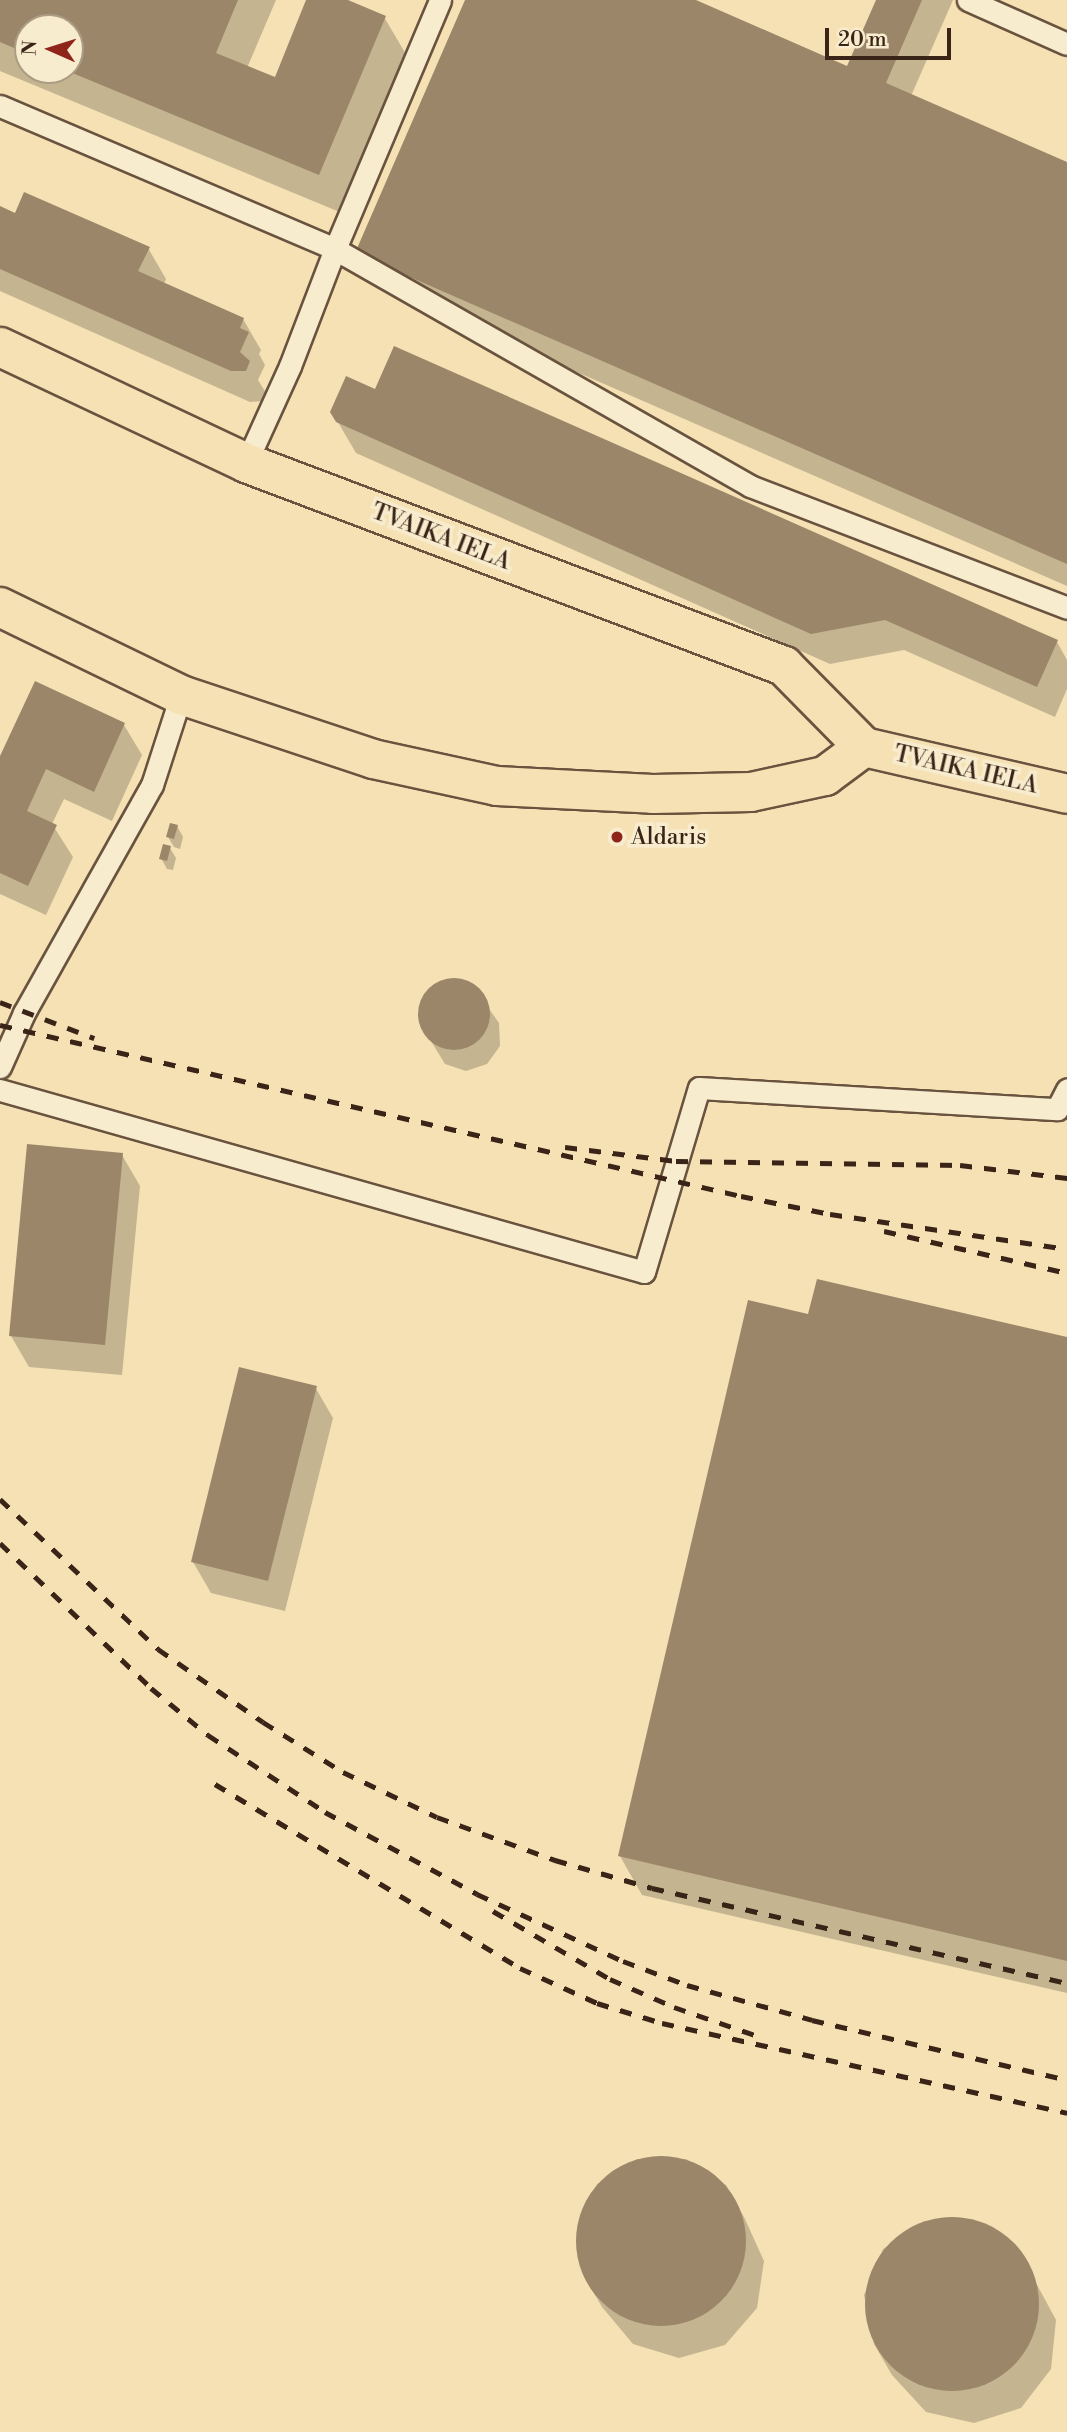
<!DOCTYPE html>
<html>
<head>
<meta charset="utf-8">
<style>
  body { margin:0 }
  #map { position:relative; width:1067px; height:2432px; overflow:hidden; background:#f5e1b4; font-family:"Libre Bodoni",serif }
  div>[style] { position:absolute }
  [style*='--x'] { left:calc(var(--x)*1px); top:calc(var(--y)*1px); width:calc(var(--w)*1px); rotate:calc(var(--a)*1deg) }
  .shadow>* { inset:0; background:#0003 }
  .building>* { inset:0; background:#9b8669 }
  .round { border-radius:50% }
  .roads { filter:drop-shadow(2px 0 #69533f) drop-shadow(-2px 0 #69533f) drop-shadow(0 2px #69533f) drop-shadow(0 -2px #69533f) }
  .service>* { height:21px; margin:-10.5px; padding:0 10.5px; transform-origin:10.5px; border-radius:10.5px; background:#f8ecce }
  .primary>* { height:38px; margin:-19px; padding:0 19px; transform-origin:19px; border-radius:19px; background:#f5e1b4 }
  .rail>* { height:5px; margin-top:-2.5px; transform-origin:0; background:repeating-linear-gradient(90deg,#3a2418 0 12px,transparent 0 24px) }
  .dots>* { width:19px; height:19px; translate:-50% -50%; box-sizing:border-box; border:4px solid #f8ecce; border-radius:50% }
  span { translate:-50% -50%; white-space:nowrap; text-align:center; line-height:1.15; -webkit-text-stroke:7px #f8ecce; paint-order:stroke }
  .street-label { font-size:23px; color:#3a2418 }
  .poi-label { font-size:23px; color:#3a2418 }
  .left { translate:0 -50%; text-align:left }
  .north { position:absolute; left:14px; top:14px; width:70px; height:70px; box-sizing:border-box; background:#f8ecce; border:2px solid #ac9c85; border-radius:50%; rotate:273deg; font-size:19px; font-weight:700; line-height:28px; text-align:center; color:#3a2418 }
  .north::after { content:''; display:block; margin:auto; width:24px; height:32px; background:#8f2418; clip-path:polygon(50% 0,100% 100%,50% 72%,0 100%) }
  .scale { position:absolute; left:825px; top:28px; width:126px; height:32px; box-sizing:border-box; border:4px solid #3a2418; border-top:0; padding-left:9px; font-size:21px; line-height:24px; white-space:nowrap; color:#3a2418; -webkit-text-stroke:5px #f8ecce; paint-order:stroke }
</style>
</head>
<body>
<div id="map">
  <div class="shadow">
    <i style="clip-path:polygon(evenodd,0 0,276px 0,247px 68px,276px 80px,308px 0,344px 0,384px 17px,407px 56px,342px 213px,0 71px,0 0,28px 28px,70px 28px,70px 70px,28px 70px,28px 28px)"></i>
    <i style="clip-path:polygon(467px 0,692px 0,848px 68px,878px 0,953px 0,911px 96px,1067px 164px,1067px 586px,375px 284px)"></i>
    <i style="clip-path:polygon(0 208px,16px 215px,148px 248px,166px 279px,164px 284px,243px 319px,261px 350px,259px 354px,265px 365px,258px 380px,266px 393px,263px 401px,250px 402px,0 291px)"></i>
    <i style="clip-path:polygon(376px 391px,1057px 642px,1067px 660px,1067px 689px,1055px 717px,904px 650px,830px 664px,356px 453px,332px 412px)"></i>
    <i style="clip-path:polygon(124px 725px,142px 755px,112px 821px,64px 799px,52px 824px,73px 857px,46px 915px,0 894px,0 760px)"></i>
    <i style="clip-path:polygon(177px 826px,183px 837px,180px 849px,174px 847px,168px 837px)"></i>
    <i style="clip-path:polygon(170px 848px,176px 858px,173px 870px,167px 869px,161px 858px)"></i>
    <i style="clip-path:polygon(447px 979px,471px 983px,499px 1023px,500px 1046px,487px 1064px,466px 1071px,445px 1064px,420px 1023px,422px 1000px,427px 991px)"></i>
    <i style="clip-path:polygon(122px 1155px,140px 1186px,122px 1375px,29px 1367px,11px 1336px)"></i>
    <i style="clip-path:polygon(812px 1317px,1067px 1339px,1067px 1993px,642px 1895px,620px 1856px)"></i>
    <i style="clip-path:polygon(315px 1387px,333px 1418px,285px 1611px,211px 1593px,193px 1562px)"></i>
    <i style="clip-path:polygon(637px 2159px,686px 2159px,726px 2185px,744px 2217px,764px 2261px,757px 2308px,725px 2345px,679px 2358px,633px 2344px,602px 2307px,584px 2276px,577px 2228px,597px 2184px)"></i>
    <i style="clip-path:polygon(973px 2219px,1015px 2244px,1056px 2320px,1051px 2369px,1021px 2408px,974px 2423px,926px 2412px,892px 2375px,874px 2344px,864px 2295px,883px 2249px,924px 2221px)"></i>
  </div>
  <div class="building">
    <i style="clip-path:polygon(0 0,238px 0,216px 53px,275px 77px,306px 0,348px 0,386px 16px,319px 175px,70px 72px,70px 28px,28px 28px,28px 54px,0 42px)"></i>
    <i style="clip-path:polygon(465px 0,696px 0,847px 66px,876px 0,922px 0,886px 83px,1067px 162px,1067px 564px,355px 253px)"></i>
    <i style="clip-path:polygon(24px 192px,150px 247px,138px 271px,244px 318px,240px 328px,249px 332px,240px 352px,250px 361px,246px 371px,231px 371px,0 269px,0 206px,15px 213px)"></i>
    <i style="clip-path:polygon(394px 346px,1058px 640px,1037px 687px,885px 620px,811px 634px,336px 422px,330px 412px,346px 376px,375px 389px)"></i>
    <i style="clip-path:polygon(35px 681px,125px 723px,94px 792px,46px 769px,27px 811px,57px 825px,28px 886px,0 873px,0 756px)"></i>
    <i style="clip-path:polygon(170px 823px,178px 825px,174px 839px,166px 837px)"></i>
    <i style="clip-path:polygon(163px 844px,171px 846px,167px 861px,159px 859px)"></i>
    <i class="round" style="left:418px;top:978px;width:72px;height:72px"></i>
    <i style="clip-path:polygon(27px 1144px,123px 1153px,105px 1345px,9px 1336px)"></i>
    <i style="clip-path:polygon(817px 1279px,1067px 1337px,1067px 1961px,618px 1856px,748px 1300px,808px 1314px)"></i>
    <i style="clip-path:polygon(239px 1367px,317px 1386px,268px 1581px,191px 1562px)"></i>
    <i class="round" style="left:576px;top:2156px;width:170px;height:170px"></i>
    <i class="round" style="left:865px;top:2217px;width:174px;height:174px"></i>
  </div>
  <div class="roads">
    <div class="service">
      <i style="--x:968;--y:0;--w:108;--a:24"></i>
      <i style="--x:0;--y:106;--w:364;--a:23.1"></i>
      <i style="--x:335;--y:249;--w:478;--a:29.7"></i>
      <i style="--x:750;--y:486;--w:340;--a:21"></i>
      <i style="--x:246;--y:463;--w:107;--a:-65.6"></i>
      <i style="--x:290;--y:366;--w:125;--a:-69"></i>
      <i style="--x:335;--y:249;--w:270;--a:-67.1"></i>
      <i style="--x:0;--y:1067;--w:59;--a:-66"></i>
      <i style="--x:24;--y:1013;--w:261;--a:-60.7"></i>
      <i style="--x:152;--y:785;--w:95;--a:-72.1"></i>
      <i style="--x:0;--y:1090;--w:669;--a:15.78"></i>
      <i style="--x:644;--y:1272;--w:192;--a:-73.4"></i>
      <i style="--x:699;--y:1088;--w:359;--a:3.4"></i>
      <i style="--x:1057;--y:1109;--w:22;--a:-63"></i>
    </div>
    <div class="primary">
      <i style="--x:0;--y:347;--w:272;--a:25.2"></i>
      <i style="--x:246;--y:463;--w:575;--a:20.67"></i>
      <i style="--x:784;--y:666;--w:114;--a:45.4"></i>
      <i style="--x:864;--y:747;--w:208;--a:13"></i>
      <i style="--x:0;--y:607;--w:201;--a:25.9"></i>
      <i style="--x:181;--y:695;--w:202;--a:18.4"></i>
      <i style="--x:373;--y:759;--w:127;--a:12.3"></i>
      <i style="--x:497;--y:786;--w:156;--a:2.9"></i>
      <i style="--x:653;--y:794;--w:98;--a:-1.2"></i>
      <i style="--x:751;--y:792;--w:76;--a:-12.2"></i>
      <i style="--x:825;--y:776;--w:49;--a:-36.6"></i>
    </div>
  </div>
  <div class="rail">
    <i style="--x:0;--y:1002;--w:101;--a:21"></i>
    <i style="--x:0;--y:1025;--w:760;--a:12.99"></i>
    <i style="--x:741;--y:1196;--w:91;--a:11.4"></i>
    <i style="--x:830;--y:1214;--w:240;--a:8.4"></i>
    <i style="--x:565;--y:1147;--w:112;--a:7.2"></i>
    <i style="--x:676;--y:1161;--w:284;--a:0.8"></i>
    <i style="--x:960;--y:1165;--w:108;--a:6.9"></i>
    <i style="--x:884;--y:1231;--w:188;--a:12.9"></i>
    <i style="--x:0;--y:1499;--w:218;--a:43.5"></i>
    <i style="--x:158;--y:1649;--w:128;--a:34.8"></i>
    <i style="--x:263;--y:1722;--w:94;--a:32"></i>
    <i style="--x:343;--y:1772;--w:104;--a:25.6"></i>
    <i style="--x:437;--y:1817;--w:126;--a:20"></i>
    <i style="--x:555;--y:1860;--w:101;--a:16.1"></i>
    <i style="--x:652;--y:1888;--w:426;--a:12.9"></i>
    <i style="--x:0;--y:1543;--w:209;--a:43.8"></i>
    <i style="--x:151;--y:1688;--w:74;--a:39.5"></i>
    <i style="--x:208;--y:1735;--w:140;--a:33.3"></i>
    <i style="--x:325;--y:1812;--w:173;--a:28.3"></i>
    <i style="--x:477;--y:1894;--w:161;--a:24.7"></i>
    <i style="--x:623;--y:1961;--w:68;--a:20.6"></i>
    <i style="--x:687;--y:1985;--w:130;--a:15.6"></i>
    <i style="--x:812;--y:2020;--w:262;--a:13.2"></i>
    <i style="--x:215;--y:1784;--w:356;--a:31.1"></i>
    <i style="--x:520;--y:1968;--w:85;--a:24.4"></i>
    <i style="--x:597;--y:2003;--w:68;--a:17.1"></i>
    <i style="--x:662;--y:2023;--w:415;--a:12.5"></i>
    <i style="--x:493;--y:1911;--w:135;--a:30.2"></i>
    <i style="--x:610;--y:1979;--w:70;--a:23.6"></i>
    <i style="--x:674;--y:2007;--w:86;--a:19.1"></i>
  </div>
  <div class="dots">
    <i style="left:617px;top:837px;background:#8f2418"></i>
  </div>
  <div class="street-label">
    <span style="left:441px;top:537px;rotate:21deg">TVAIKA IELA</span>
    <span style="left:966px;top:770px;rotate:13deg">TVAIKA IELA</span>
  </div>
  <div class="poi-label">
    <span class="left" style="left:631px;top:837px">Aldaris</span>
  </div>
  <div class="north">N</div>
  <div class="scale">20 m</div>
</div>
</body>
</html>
